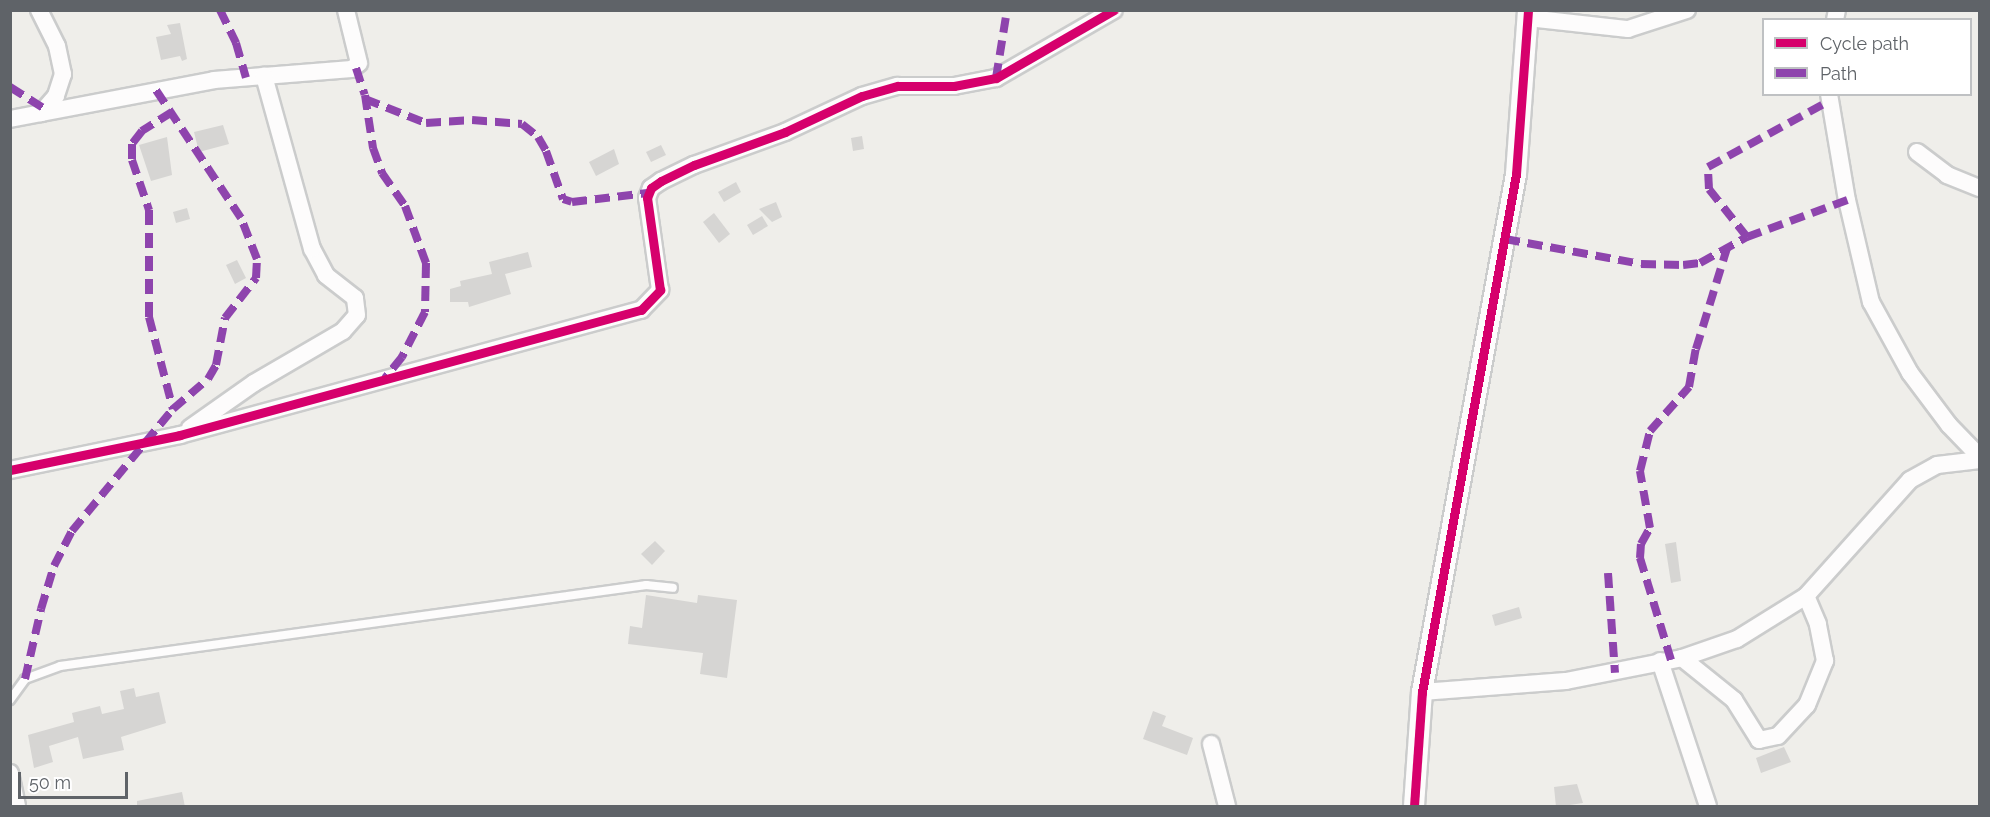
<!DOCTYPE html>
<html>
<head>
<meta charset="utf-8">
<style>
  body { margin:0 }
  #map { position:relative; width:1990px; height:817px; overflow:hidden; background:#efeeea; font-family:Raleway,sans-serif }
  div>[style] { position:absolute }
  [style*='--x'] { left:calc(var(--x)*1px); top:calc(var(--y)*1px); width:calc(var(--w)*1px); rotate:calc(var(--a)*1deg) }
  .building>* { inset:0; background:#d6d5d3 }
  .roads { filter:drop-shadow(2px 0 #cbcccc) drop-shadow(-2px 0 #cbcccc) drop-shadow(0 2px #cbcccc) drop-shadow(0 -2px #cbcccc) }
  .service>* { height:8px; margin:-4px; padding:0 4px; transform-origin:4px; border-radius:4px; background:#fdfcfc }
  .minor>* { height:16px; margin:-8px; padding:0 8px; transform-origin:8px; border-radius:8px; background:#fdfcfc }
  .tertiary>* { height:20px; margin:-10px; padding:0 10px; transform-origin:10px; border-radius:10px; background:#fdfcfc }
  .quiet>* { height:8px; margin-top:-4px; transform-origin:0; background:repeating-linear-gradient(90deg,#8e44ad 0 15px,transparent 0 23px) }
  .cycleway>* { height:9px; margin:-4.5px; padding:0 4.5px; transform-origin:4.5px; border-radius:4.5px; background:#d6006c }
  span { translate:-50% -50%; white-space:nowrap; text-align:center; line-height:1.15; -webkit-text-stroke:6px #fff; paint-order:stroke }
  .frame { position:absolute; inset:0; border:12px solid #5f6368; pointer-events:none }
  .legend { position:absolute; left:1762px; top:18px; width:210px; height:78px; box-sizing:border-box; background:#fff; border:2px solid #bfc1c3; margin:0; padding:8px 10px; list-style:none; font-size:18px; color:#5f6368 }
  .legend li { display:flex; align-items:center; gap:12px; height:30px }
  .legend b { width:30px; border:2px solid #bfc1c3 }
  .scale { position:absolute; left:18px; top:772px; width:110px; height:27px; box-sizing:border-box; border:3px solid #5f6368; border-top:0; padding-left:8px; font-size:18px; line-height:21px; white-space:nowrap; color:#5f6368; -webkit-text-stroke:4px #fff; paint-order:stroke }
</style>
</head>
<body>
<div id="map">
  <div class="building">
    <i style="clip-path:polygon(180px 23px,187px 59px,182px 61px,180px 56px,161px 60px,156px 37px,171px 34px,167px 25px)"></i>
    <i style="clip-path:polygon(223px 125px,229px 144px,199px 152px,194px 132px)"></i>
    <i style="clip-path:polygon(862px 136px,864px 149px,853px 151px,851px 138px)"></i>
    <i style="clip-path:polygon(167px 137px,172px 175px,151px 181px,139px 145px)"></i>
    <i style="clip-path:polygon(661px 145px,666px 155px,651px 162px,646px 152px)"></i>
    <i style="clip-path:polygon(614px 149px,619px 164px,596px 176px,589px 162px)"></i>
    <i style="clip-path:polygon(736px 182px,741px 192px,724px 202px,718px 192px)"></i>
    <i style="clip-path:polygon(776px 202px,782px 217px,772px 222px,759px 209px)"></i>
    <i style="clip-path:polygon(187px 208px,190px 219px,176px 223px,173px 212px)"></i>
    <i style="clip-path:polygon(714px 213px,730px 234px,719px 243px,703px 222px)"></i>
    <i style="clip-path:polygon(762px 216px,768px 226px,753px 235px,747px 225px)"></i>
    <i style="clip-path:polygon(528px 252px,532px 267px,505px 274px,511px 294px,469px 307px,468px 302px,450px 302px,450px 289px,461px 286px,460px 281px,492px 274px,489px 262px)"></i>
    <i style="clip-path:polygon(237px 260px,246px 278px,235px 284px,226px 265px)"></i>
    <i style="clip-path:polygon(655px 541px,665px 551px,652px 565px,641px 554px)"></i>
    <i style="clip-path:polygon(1676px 542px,1681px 581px,1671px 583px,1665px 544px)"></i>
    <i style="clip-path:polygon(646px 595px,697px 603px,698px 595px,737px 600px,727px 678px,700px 674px,703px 653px,628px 644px,630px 626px,642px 628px)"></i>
    <i style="clip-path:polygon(1519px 607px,1522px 618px,1495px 626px,1492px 615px)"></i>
    <i style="clip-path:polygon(134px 688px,136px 697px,159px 692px,166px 723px,121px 737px,124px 750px,83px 759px,78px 737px,49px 746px,53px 762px,34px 768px,28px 735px,74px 722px,72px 713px,100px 706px,102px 714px,124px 709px,120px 691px)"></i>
    <i style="clip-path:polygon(1153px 711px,1166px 716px,1162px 726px,1193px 738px,1187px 755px,1143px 739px)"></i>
    <i style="clip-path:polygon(1784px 747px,1791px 762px,1761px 773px,1756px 758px)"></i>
    <i style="clip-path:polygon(1577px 784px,1583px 803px,1556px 807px,1554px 787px)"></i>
    <i style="clip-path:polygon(182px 792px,185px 807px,137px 807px,137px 801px)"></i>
  </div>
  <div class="roads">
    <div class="service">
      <i style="--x:10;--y:700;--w:26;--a:-54"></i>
      <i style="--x:25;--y:679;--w:37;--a:-20"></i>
      <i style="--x:60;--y:666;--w:592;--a:-7.87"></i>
      <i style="--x:646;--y:585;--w:27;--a:6"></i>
    </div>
    <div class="minor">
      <i style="--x:39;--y:10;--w:40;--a:63.4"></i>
      <i style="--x:57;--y:46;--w:29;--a:78"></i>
      <i style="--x:63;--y:74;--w:23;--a:108"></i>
      <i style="--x:56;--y:96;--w:23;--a:131"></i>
      <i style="--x:1528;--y:18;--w:101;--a:6.3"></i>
      <i style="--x:1628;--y:29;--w:62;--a:-17.9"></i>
      <i style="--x:1835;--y:20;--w:10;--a:-79"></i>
      <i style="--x:1829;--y:94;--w:108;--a:80.4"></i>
      <i style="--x:1847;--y:200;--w:105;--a:76.8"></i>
      <i style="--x:1871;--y:302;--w:81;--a:61.2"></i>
      <i style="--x:1910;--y:373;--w:65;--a:53.1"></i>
      <i style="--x:1949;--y:425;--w:45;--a:45.9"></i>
      <i style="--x:10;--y:119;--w:208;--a:-10.8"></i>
      <i style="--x:214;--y:80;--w:138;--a:-4.6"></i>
      <i style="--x:352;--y:69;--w:9;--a:-41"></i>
      <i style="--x:359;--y:63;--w:55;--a:-103.8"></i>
      <i style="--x:1917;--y:152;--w:38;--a:37"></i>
      <i style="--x:1947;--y:175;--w:35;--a:22"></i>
      <i style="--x:190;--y:428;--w:78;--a:-35.1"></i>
      <i style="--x:254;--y:383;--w:103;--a:-30.3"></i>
      <i style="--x:343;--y:331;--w:21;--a:-49"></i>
      <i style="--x:357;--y:315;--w:17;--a:-97"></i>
      <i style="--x:355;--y:298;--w:37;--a:-142"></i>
      <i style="--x:326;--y:275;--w:30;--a:-118"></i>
      <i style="--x:312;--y:249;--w:180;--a:-105.5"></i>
      <i style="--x:10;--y:470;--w:174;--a:-11.6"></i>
      <i style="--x:180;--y:435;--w:478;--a:-15.2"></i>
      <i style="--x:641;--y:310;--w:28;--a:-46"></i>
      <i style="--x:660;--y:290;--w:93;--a:-98"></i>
      <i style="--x:647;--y:198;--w:11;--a:-68"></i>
      <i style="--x:651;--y:188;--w:12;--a:-35"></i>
      <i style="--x:661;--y:181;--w:37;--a:-26"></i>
      <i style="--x:694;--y:165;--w:97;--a:-19.9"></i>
      <i style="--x:785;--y:132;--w:85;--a:-25.1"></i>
      <i style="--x:862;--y:96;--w:37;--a:-16"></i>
      <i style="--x:898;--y:86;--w:56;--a:0"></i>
      <i style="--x:954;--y:86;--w:43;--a:-10.8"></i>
      <i style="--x:996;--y:78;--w:136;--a:-30"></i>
      <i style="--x:1682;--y:658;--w:67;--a:38.9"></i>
      <i style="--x:1734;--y:700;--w:47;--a:58"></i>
      <i style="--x:1759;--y:740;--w:19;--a:-12"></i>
      <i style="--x:1778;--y:736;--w:42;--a:-46.9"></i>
      <i style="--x:1807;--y:705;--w:48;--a:-67.8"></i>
      <i style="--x:1825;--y:661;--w:38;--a:-101"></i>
      <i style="--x:1818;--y:624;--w:30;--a:-113"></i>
      <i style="--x:1660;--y:661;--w:153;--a:71.7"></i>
      <i style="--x:1422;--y:692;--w:144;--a:-4.4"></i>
      <i style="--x:1566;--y:681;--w:118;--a:-11.2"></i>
      <i style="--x:1682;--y:658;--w:58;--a:-19.1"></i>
      <i style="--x:1737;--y:639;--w:81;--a:-31.9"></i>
      <i style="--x:1806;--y:596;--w:156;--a:-48.1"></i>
      <i style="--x:1910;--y:480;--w:31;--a:-29"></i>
      <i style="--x:1937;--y:465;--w:43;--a:-6.6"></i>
      <i style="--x:1211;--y:744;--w:64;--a:75.5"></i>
      <i style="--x:10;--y:773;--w:34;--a:78"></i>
    </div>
    <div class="tertiary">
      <i style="--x:1414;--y:806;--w:114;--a:-86"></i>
      <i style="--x:1422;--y:692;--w:526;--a:-79.71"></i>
      <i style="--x:1516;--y:174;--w:164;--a:-85.8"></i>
    </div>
  </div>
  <div class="quiet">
    <i style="--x:220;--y:10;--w:37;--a:64"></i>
    <i style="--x:236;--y:43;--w:36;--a:74"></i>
    <i style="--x:356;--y:68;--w:28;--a:72"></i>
    <i style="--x:365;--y:95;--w:54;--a:81.4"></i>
    <i style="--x:373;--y:148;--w:27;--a:70"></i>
    <i style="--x:382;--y:173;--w:40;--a:55.1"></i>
    <i style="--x:405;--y:206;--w:61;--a:69.8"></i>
    <i style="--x:426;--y:263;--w:49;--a:91.2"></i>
    <i style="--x:425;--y:312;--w:51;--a:117.1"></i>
    <i style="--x:402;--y:357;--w:27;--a:129"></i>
    <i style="--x:996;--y:78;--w:69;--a:-80.8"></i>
    <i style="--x:10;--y:87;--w:41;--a:32.2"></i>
    <i style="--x:365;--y:99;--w:66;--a:21.5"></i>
    <i style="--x:426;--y:123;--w:46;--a:-3.7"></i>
    <i style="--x:472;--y:120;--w:50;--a:4.6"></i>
    <i style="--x:522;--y:124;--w:21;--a:39"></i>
    <i style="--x:538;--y:137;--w:16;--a:60"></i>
    <i style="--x:546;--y:151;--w:51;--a:70.5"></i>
    <i style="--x:563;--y:199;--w:9;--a:18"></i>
    <i style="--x:572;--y:202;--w:76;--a:-6.8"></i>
    <i style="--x:172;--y:112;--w:36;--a:148"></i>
    <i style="--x:142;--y:131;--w:16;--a:128"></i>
    <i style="--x:132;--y:144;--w:16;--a:90"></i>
    <i style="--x:132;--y:160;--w:53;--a:71.2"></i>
    <i style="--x:149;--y:210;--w:107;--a:90"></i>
    <i style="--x:149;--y:317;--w:95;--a:75.4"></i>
    <i style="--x:1747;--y:237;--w:61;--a:-128.4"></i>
    <i style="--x:1709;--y:189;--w:22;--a:-93"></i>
    <i style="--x:1708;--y:167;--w:138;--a:-28.6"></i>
    <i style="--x:1505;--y:239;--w:138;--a:10.4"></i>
    <i style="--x:1641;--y:264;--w:42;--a:1.4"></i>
    <i style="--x:1683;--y:265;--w:17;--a:-7"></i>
    <i style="--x:1700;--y:263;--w:54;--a:-29"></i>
    <i style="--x:1747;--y:237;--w:107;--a:-20.3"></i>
    <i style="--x:1608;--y:573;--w:100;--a:86"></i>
    <i style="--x:1671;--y:660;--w:107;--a:-106.9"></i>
    <i style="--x:1640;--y:558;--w:14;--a:-86"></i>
    <i style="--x:1641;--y:544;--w:18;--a:-61"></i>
    <i style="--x:1650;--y:528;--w:58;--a:-100"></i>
    <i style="--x:1640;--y:471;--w:41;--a:-76"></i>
    <i style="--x:1650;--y:431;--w:59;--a:-48.4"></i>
    <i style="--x:1689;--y:387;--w:39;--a:-80"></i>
    <i style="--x:1696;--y:349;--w:106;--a:-72.9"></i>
    <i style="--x:25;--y:679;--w:72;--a:-77.1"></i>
    <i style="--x:41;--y:609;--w:45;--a:-73.2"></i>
    <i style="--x:54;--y:566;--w:39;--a:-63"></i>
    <i style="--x:72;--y:531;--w:158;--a:-50.4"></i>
    <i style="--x:173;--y:409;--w:46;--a:-40.6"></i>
    <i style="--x:208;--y:379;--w:16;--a:-60"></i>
    <i style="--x:216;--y:365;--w:48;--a:-79.2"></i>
    <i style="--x:225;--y:318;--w:51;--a:-52.2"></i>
    <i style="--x:256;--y:278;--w:19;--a:-87"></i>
    <i style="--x:257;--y:259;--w:44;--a:-111.3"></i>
    <i style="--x:241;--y:218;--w:154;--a:-123.6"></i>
  </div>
  <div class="cycleway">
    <i style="--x:10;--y:470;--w:174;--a:-11.6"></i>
    <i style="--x:180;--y:435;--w:478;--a:-15.2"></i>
    <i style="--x:641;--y:310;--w:28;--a:-46"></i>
    <i style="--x:660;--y:290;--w:93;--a:-98"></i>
    <i style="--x:647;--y:198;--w:11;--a:-68"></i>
    <i style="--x:651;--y:188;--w:12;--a:-35"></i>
    <i style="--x:661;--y:181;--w:37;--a:-26"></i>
    <i style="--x:694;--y:165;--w:97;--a:-19.9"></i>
    <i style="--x:785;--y:132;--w:85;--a:-25.1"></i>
    <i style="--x:862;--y:96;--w:37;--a:-16"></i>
    <i style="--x:898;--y:86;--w:56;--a:0"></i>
    <i style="--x:954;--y:86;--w:43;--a:-10.8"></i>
    <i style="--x:996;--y:78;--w:136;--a:-30"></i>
    <i style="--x:1414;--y:806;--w:114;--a:-86"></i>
    <i style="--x:1422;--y:692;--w:526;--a:-79.71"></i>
    <i style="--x:1516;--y:174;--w:164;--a:-85.8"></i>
  </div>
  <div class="frame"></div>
  <ul class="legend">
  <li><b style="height:8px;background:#d6006c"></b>Cycle path</li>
  <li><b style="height:8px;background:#8e44ad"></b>Path</li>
  </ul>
  <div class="scale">50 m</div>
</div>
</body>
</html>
